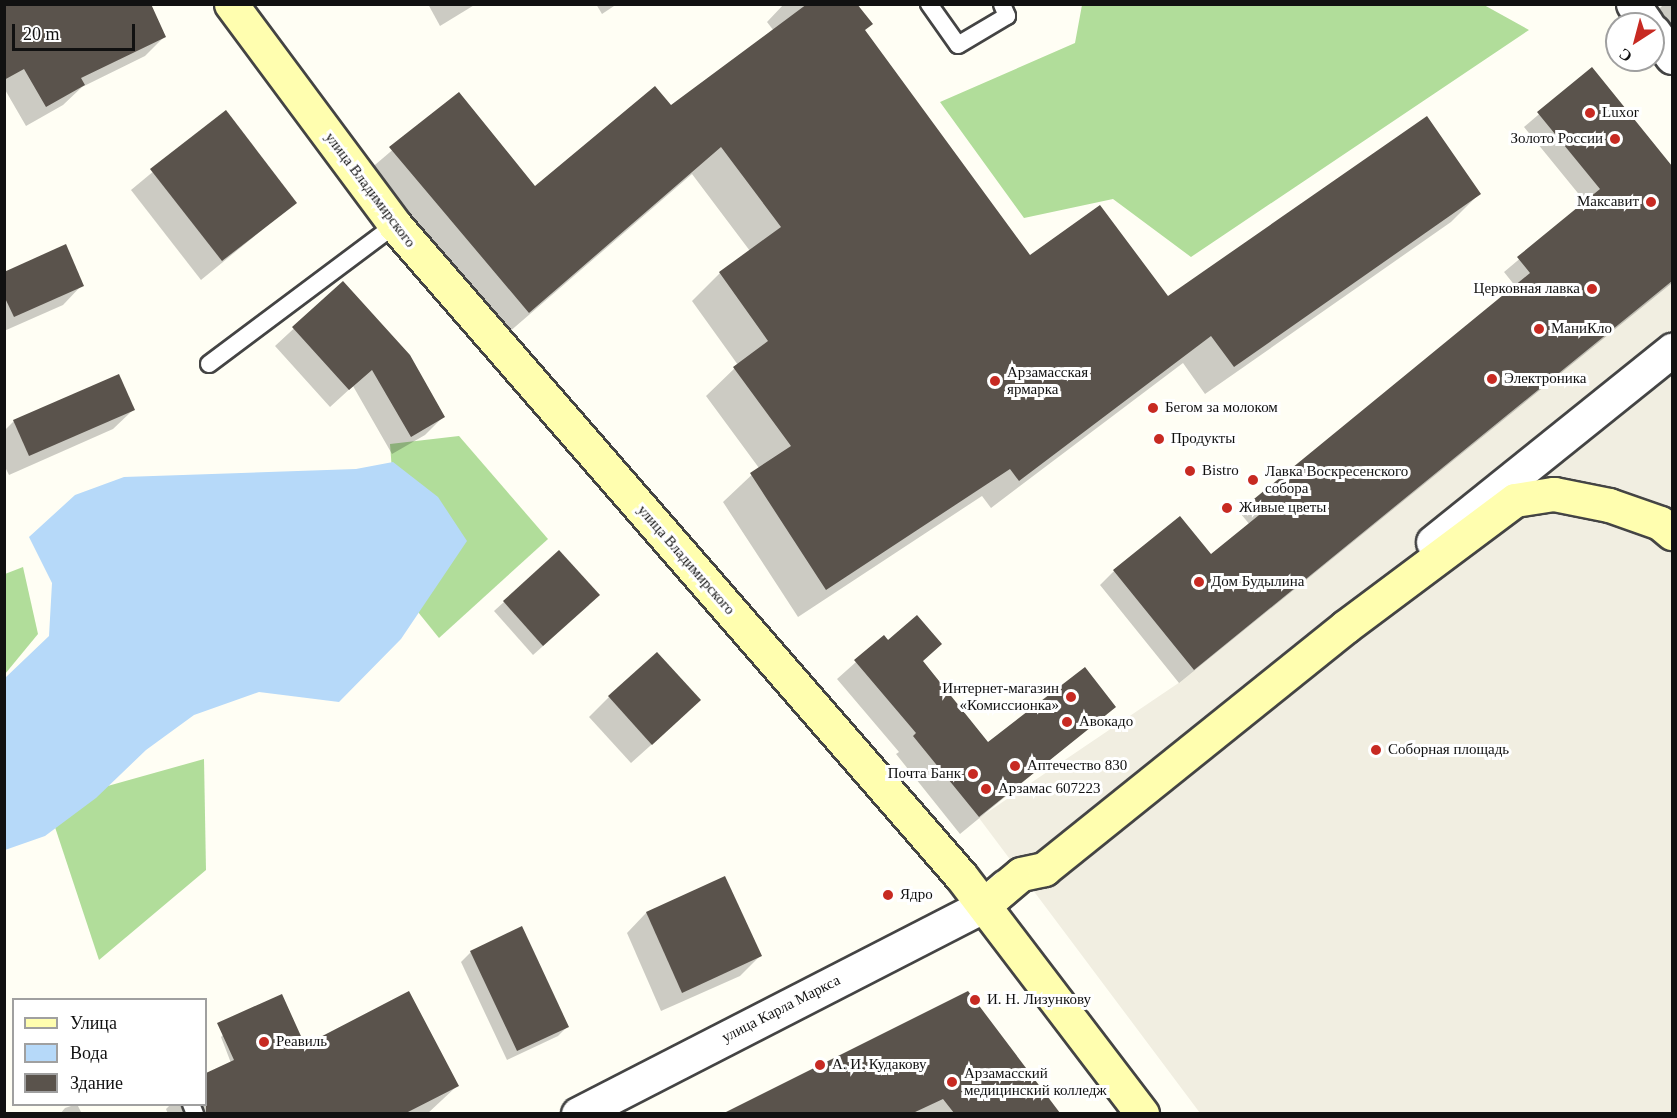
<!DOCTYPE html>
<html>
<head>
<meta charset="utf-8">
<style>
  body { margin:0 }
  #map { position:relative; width:1677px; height:1118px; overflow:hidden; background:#fffef4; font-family:Georgia,serif }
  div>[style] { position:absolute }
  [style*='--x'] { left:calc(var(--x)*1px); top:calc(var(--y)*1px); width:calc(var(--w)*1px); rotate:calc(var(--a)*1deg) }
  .forest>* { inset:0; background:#b1dd9a }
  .plaza>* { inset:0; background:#f1eee1 }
  .water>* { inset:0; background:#b6d9f9 }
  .shadow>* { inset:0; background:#0003 }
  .building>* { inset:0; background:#5a534c }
  .roads { filter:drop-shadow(2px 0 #444) drop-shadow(-2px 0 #444) drop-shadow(0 2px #444) drop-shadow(0 -2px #444) }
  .lane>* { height:16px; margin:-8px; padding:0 8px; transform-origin:8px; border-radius:8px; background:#fff }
  .street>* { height:33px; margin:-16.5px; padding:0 16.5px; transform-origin:16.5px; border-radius:16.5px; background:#fff }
  .secondary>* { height:33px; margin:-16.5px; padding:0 16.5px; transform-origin:16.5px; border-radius:16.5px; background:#fffeaf }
  .dots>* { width:16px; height:16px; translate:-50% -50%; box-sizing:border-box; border:3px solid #fff; border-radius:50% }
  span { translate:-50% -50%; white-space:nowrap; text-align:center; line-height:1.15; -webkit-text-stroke:6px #fff; paint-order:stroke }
  .poi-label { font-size:15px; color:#111 }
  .left { translate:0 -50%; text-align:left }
  .right { translate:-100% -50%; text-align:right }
  .street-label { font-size:15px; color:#111 }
  .frame { position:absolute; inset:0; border:6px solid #111; pointer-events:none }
  .legend { position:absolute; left:12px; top:998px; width:195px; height:108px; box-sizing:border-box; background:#fff; border:2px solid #a0a0a0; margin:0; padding:8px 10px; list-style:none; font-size:18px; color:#111 }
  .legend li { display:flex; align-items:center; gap:12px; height:30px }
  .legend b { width:30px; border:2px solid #a0a0a0 }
  .north { position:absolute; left:1605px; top:12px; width:60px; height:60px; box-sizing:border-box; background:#fff; border:2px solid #a0a0a0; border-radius:50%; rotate:216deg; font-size:16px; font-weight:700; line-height:24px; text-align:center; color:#111 }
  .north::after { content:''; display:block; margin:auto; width:21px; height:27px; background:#c72a22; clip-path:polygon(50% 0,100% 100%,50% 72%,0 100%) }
  .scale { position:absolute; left:12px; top:24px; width:123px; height:27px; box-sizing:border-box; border:3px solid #111; border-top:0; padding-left:8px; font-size:18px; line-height:21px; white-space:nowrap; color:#111; -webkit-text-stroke:4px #fff; paint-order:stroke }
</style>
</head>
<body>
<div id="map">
  <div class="forest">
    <i style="clip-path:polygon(1082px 5px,1484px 5px,1529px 30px,1191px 257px,1113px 199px,1024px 218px,940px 102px,1075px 43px)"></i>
    <i style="clip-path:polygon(459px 436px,548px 539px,439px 638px,401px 591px,390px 444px)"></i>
    <i style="clip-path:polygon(23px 567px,38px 634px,5px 674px,5px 574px)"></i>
    <i style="clip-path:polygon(204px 759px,206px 870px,99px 960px,47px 803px)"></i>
  </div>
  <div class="plaza">
    <i style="clip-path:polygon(1672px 281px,1672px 1113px,1200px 1113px,979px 818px,1180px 682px)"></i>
  </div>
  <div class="water">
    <i style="clip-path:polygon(393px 462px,438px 497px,467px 541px,401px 639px,339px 702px,259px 692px,194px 715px,146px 750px,96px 798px,45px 836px,5px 850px,5px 678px,49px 636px,52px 583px,29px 537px,75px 495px,124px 477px,356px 469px)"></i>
  </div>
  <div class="shadow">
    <i style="clip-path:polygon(4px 4px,165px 36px,145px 56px,82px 87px,63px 105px,26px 126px,4px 88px)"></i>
    <i style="clip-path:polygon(428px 4px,476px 4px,440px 26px)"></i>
    <i style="clip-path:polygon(596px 4px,617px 4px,602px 14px)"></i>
    <i style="clip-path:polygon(784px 4px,855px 4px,864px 31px,1030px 257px,1168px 299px,1479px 194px,1451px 222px,1205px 394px,1183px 363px,991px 508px,982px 496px,798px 617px,723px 502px,759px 468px,706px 396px,738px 365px,692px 301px,720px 273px,750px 251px,692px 174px,500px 340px,362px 176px,458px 94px,535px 189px,671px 107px,774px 31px,767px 22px)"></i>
    <i style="clip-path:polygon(1664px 4px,1672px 4px,1672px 75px,1653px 51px,1644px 24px)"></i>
    <i style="clip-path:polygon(1592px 69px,1672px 169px,1672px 283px,1179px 683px,1100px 585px,1114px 571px,1211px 556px,1250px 525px,1241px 514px,1255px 500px,1516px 287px,1504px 272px,1586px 203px,1524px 127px)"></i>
    <i style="clip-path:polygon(225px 112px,295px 203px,201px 280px,131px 190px)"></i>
    <i style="clip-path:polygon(4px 273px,82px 285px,63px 305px,4px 331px)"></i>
    <i style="clip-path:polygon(343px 283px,443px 417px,425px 435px,392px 454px,353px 386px,330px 407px,275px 346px)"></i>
    <i style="clip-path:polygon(133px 410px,113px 429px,9px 475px,4px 465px,4px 431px,14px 421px)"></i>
    <i style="clip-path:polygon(559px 552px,589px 605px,533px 655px,494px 611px)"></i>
    <i style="clip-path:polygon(884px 637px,922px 662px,987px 744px,1114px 707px,960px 834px,896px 754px,899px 752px,837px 679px)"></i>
    <i style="clip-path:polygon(609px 697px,679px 720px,631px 763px,589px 717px)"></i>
    <i style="clip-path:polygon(724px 878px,760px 956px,740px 976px,661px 1011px,627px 933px,646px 913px)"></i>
    <i style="clip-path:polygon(471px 952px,568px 1026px,558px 1036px,507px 1060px,461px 962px)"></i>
    <i style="clip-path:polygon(967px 993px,1058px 1114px,726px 1114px)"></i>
    <i style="clip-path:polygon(247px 1011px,304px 1047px,457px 1086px,427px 1114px,168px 1114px,166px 1109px,171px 1104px,206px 1104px,206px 1076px,231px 1063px,221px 1037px)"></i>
    <i style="clip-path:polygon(77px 1104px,82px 1114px,60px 1114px,65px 1108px)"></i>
  </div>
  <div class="building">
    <i style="clip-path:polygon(4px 4px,151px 4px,166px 37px,81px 78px,85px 85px,46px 107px,24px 69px,4px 80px)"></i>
    <i style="clip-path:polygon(807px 4px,857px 4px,873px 24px,865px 30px,1030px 255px,1100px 205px,1168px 296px,1427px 116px,1481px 194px,1234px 367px,1211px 336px,1019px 481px,1010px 469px,826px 590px,750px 473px,791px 446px,733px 367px,768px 341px,719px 272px,781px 227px,721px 147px,529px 313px,389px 147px,459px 92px,535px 186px,655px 86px,671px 105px)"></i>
    <i style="clip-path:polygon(1592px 67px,1672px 166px,1672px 281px,1194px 670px,1113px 570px,1180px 516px,1211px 554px,1264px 511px,1254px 499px,1530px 273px,1517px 257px,1600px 189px,1537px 112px)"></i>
    <i style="clip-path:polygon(226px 110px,297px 203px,222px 261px,150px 169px)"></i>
    <i style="clip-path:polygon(66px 244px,84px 286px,14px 317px,4px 296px,4px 272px)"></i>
    <i style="clip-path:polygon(343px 281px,410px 355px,445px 417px,411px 437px,372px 370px,349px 390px,292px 327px)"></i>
    <i style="clip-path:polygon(119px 374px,135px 410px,29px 456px,13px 420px)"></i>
    <i style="clip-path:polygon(559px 550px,600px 595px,543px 646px,503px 601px)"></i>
    <i style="clip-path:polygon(917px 615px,942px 644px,923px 661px,988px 742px,1085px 667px,1116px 707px,979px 817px,913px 736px,916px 733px,854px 660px,884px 635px,888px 640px)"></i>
    <i style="clip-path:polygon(657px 652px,701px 700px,652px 745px,608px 696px)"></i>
    <i style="clip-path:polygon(725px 876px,762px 956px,682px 993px,646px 912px)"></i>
    <i style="clip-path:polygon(522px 926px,569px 1027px,517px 1051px,470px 951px)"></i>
    <i style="clip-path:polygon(409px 991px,459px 1086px,406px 1113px,206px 1113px,206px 1073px,234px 1060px,217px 1023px,282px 994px,305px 1045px)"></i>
    <i style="clip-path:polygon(968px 991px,1060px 1113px,954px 1113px,943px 1099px,913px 1113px,724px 1113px)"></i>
  </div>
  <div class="roads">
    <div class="lane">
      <i style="--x:929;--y:4;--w:50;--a:54.7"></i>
      <i style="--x:958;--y:45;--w:57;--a:-30.6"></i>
      <i style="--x:1007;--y:16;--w:13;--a:-113"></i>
      <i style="--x:209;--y:364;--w:232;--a:-36.8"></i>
      <i style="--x:191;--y:1104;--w:11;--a:68"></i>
    </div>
    <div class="street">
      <i style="--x:1633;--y:4;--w:24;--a:55"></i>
      <i style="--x:1653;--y:31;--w:32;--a:54"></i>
      <i style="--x:1433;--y:542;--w:307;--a:-38.8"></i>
      <i style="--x:578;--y:1114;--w:457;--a:-27.2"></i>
      <i style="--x:984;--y:905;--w:28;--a:-41"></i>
    </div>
    <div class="secondary">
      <i style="--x:231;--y:4;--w:275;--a:53.4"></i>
      <i style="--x:395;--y:225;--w:863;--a:49"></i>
      <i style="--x:961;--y:876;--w:299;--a:52.7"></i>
      <i style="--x:984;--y:905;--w:48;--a:-40"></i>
      <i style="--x:1021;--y:874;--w:24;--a:-12"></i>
      <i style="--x:1044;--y:869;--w:386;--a:-38.8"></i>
      <i style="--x:1345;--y:627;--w:212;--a:-36.8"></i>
      <i style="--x:1515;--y:500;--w:39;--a:-9"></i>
      <i style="--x:1554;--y:494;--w:56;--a:11.3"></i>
      <i style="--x:1609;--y:505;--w:54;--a:19.4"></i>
      <i style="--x:1660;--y:523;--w:16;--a:40"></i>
    </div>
  </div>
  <div class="dots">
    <i style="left:1590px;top:113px;background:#c72a22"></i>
    <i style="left:1615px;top:139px;background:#c72a22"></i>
    <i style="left:1651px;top:202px;background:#c72a22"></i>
    <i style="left:1592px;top:289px;background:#c72a22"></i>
    <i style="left:1539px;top:329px;background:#c72a22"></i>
    <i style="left:1492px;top:379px;background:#c72a22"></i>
    <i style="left:995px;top:381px;background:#c72a22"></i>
    <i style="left:1153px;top:408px;background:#c72a22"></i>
    <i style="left:1159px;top:439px;background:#c72a22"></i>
    <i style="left:1190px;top:471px;background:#c72a22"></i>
    <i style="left:1253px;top:480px;background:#c72a22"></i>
    <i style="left:1227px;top:508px;background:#c72a22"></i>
    <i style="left:1199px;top:582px;background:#c72a22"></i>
    <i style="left:1071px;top:697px;background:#c72a22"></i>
    <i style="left:1067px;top:722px;background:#c72a22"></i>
    <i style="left:1376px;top:750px;background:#c72a22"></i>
    <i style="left:1015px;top:766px;background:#c72a22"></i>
    <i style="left:973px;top:774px;background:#c72a22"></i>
    <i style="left:986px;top:789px;background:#c72a22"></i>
    <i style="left:888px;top:895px;background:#c72a22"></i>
    <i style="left:975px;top:1000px;background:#c72a22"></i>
    <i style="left:264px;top:1042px;background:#c72a22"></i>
    <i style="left:820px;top:1065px;background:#c72a22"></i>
    <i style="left:952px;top:1082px;background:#c72a22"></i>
  </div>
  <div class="poi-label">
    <span class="left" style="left:1602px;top:113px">Luxor</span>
    <span class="right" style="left:1603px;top:139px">Золото России</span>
    <span class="right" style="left:1639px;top:202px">Максавит</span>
    <span class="right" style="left:1580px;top:289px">Церковная лавка</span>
    <span class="left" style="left:1551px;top:329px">МаниКло</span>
    <span class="left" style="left:1007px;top:381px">Арзамасская<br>ярмарка</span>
    <span class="left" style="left:1504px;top:379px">Электроника</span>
    <span class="left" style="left:1165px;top:408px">Бегом за молоком</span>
    <span class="left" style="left:1171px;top:439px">Продукты</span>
    <span class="left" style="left:1202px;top:471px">Bistro</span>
    <span class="left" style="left:1265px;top:480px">Лавка Воскресенского<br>собора</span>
    <span class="left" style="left:1239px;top:508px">Живые цветы</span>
    <span class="left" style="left:1211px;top:582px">Дом Будылина</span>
    <span class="right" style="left:1059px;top:697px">Интернет-магазин<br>«Комиссионка»</span>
    <span class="left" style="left:1079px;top:722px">Авокадо</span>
    <span class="left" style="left:1388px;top:750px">Соборная площадь</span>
    <span class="left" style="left:1027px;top:766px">Аптечество 830</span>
    <span class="right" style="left:961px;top:774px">Почта Банк</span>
    <span class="left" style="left:998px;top:789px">Арзамас 607223</span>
    <span class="left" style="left:900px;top:895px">Ядро</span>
    <span class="left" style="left:987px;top:1000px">И. Н. Лизункову</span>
    <span class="left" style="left:276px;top:1042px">Реавиль</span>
    <span class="left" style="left:832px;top:1065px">А. И. Кудакову</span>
    <span class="left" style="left:964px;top:1082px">Арзамасский<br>медицинский колледж</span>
  </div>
  <div class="street-label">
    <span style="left:370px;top:190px;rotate:53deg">улица Владимирского</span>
    <span style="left:686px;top:560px;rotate:49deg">улица Владимирского</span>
    <span style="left:781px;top:1009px;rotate:-27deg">улица Карла Маркса</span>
  </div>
  <div class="frame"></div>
  <ul class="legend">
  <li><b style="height:8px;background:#fffeaf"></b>Улица</li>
  <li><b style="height:16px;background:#b6d9f9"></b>Вода</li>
  <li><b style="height:16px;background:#5a534c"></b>Здание</li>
  </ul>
  <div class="north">С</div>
  <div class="scale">20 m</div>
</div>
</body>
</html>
